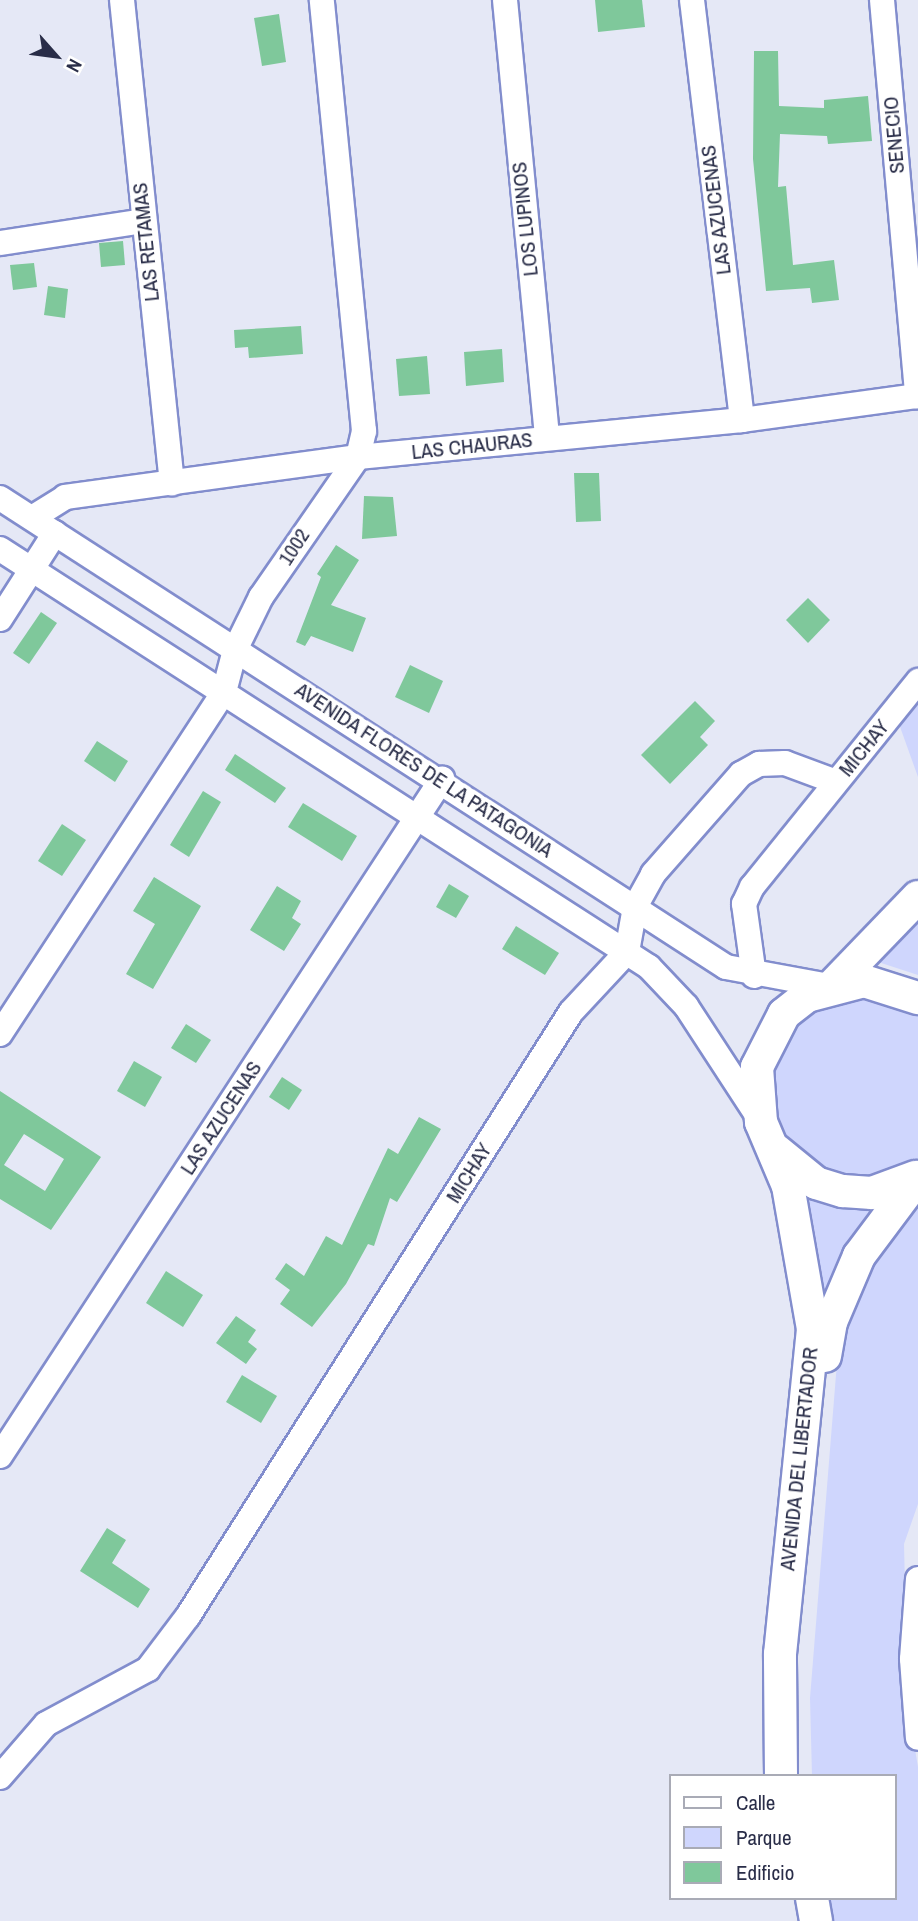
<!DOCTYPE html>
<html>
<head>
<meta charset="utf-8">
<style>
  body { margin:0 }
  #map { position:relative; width:918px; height:1921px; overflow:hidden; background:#e5e8f6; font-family:"Archivo Narrow",sans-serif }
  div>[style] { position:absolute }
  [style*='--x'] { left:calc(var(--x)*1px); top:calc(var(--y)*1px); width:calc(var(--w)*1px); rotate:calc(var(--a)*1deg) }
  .green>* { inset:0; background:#cfd6fd }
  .building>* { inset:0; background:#7fc89b }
  .roads { filter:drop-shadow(2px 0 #828dcd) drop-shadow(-2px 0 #828dcd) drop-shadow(0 2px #828dcd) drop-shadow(0 -2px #828dcd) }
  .minor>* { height:24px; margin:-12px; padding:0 12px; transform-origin:12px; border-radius:12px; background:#fff }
  .major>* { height:32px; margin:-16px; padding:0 16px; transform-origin:16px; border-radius:16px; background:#fff }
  span { translate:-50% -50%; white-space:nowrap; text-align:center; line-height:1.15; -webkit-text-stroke:7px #fff; paint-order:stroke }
  .street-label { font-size:21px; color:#292d48 }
  .legend { position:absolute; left:669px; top:1774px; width:228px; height:126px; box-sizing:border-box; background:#fff; border:2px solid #a9abb6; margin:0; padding:9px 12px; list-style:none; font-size:21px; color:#292d48 }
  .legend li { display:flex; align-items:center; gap:14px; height:35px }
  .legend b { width:35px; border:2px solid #a9abb6 }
  .north { position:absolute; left:21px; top:21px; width:70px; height:70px; -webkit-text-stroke:5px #fff; paint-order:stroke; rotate:118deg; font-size:19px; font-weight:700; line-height:28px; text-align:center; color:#292d48 }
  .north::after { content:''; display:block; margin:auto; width:24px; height:32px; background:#292d48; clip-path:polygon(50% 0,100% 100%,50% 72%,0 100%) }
</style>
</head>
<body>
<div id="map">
  <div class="green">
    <i style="clip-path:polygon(918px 701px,918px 777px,899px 724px)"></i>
    <i style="clip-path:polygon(918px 906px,918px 975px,869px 959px)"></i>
    <i style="clip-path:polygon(868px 994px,918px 1014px,918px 1159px,877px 1179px,827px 1174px,786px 1144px,768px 1098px,768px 1072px,792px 1023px,814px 1006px)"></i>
    <i style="clip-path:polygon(798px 1182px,884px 1200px,821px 1315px)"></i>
    <i style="clip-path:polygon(918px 1193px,918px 1504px,904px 1544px,908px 1708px,918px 1767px,918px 1921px,833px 1921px,828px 1898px,895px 1898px,895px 1776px,812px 1776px,810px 1698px,838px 1350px,855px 1289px)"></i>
  </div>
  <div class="building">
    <i style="clip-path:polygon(595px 0,642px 0,645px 27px,598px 32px)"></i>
    <i style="clip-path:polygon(279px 14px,286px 62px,262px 66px,254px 18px)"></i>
    <i style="clip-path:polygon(754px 51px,778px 51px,779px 106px,824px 108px,824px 100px,868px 96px,872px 141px,828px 144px,827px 136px,780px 134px,778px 187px,786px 186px,793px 265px,834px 260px,839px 300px,812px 303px,810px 288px,766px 291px,753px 159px)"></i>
    <i style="clip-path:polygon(123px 241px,125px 265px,101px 267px,99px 243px)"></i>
    <i style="clip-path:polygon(34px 263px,37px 287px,13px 290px,10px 265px)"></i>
    <i style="clip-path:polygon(48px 286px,68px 289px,65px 318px,44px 315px)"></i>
    <i style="clip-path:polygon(301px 326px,303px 354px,249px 358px,248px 347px,235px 348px,234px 330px)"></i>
    <i style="clip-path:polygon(502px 349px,504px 382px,466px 386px,464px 352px)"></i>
    <i style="clip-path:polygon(427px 356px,430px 394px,399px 396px,396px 359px)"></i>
    <i style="clip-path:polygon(574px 473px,599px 473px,601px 521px,576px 522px)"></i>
    <i style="clip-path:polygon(364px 496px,393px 497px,397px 536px,362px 539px)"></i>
    <i style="clip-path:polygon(336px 545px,359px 560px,331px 605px,366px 618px,353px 652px,311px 636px,305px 646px,296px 642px,321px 577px,317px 574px)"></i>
    <i style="clip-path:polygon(808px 598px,830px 620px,808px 643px,786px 620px)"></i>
    <i style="clip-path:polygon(41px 612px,57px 623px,29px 664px,13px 653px)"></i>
    <i style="clip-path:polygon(410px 665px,443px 681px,429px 713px,395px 697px)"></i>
    <i style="clip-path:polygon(695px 701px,715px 721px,700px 737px,708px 745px,670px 784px,641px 755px)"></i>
    <i style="clip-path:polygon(97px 741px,128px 761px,115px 782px,84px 761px)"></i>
    <i style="clip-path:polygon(235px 754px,286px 788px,275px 803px,225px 770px)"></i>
    <i style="clip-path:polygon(203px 791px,221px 802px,189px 857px,170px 845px)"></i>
    <i style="clip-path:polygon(303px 803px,357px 836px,342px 861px,288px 827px)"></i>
    <i style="clip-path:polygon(62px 824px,86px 840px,62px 876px,38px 861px)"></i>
    <i style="clip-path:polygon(154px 877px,201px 906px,153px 989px,126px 974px,155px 924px,133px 911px)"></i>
    <i style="clip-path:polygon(449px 884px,469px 896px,456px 918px,436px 907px)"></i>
    <i style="clip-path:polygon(277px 886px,301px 901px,292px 918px,301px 924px,284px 951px,250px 930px)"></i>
    <i style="clip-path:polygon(516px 926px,559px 953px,545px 975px,502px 949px)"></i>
    <i style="clip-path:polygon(186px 1024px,211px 1040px,196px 1063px,171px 1048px)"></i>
    <i style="clip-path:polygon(134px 1061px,162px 1077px,145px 1107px,117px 1091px)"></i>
    <i style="clip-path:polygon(282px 1077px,302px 1090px,289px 1110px,269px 1097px)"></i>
    <i style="clip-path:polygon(evenodd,0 1091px,101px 1157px,51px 1230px,0 1199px,0 1091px,24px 1134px,64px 1159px,45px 1191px,4px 1165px,24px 1134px)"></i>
    <i style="clip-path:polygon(419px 1117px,441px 1129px,397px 1202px,390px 1198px,374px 1246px,368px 1244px,346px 1284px,312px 1327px,280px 1304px,290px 1290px,275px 1279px,286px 1263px,304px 1276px,326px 1236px,342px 1245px,388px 1148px,398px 1154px)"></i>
    <i style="clip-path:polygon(166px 1271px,203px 1295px,183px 1327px,146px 1303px)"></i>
    <i style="clip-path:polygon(236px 1316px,256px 1330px,248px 1342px,257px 1349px,246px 1364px,216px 1343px)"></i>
    <i style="clip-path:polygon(242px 1375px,277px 1396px,261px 1423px,226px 1402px)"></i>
    <i style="clip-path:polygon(107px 1528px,126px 1540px,112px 1563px,150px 1589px,138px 1608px,80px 1571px)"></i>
  </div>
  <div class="roads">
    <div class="minor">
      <i style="--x:122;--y:0;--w:486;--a:84.1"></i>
      <i style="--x:505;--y:0;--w:440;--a:84.5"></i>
      <i style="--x:692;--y:0;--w:423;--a:83.2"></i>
      <i style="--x:882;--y:0;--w:398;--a:84.9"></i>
      <i style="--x:0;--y:243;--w:145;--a:-8.7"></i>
      <i style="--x:0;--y:498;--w:864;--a:32.86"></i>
      <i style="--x:726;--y:967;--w:105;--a:10.5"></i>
      <i style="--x:32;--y:518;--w:39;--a:-32"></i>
      <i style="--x:65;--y:497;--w:296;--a:-7.8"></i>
      <i style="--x:358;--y:457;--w:386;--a:-5.5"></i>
      <i style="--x:742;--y:420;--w:178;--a:-7.8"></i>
      <i style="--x:0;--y:549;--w:772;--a:32.78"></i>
      <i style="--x:649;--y:967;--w:54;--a:46.5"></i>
      <i style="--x:686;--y:1006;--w:137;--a:56.9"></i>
      <i style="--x:0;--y:619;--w:102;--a:-57.4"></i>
      <i style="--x:754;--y:976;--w:73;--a:-97.9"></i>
      <i style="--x:744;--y:904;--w:19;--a:-65"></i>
      <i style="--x:752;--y:887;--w:265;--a:-51.1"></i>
      <i style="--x:0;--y:1034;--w:409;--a:-56.8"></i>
      <i style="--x:224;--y:692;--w:43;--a:-75.3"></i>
      <i style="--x:235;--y:650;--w:59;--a:-63.9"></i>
      <i style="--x:261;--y:597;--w:170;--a:-55.3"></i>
      <i style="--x:358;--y:457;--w:27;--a:-77"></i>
      <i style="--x:364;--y:431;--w:433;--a:-95.6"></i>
      <i style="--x:0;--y:1456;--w:809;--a:-56.86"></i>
      <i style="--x:918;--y:1579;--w:80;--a:94.3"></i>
      <i style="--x:912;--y:1659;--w:79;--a:85.7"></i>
      <i style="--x:0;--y:1777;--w:70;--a:-49"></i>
      <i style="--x:46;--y:1724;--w:116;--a:-28.3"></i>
      <i style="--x:148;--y:1669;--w:66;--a:-53"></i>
      <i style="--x:188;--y:1616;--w:715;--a:-57.62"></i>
      <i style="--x:571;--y:1012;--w:82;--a:-47"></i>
      <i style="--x:627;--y:952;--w:46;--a:-79.9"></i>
      <i style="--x:635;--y:907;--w:38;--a:-61"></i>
      <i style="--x:653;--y:874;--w:133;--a:-48.7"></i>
      <i style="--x:741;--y:774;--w:21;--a:-29"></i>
      <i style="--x:759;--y:764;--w:26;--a:-2"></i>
      <i style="--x:785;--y:763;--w:54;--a:20.4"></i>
    </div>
    <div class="major">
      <i style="--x:834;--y:984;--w:121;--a:-46"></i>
      <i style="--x:777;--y:1151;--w:50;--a:39.4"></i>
      <i style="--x:816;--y:1183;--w:28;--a:17"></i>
      <i style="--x:843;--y:1191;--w:29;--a:4"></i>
      <i style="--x:872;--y:1193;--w:46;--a:-20.4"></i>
      <i style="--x:825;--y:1356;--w:35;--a:-80"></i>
      <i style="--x:831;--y:1322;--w:72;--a:-67"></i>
      <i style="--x:859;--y:1256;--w:99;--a:-53.2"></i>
      <i style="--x:781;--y:1776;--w:122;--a:-90.5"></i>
      <i style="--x:780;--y:1654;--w:327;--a:-84.2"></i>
      <i style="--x:813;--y:1329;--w:145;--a:-99.9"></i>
      <i style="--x:788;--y:1186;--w:69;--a:-112.9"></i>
      <i style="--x:761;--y:1122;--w:55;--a:-94.2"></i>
      <i style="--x:757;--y:1067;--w:59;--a:-63"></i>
      <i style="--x:784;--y:1014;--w:29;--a:-38"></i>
      <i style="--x:807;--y:996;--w:59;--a:-14.7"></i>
      <i style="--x:864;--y:981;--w:57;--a:17.5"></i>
      <i style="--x:812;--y:1898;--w:23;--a:80"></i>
    </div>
  </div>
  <div class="street-label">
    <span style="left:894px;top:135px;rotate:-95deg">SENECIO</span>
    <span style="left:716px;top:210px;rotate:-97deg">LAS AZUCENAS</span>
    <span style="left:525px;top:219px;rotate:-96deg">LOS LUPINOS</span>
    <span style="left:146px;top:242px;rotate:-96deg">LAS RETAMAS</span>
    <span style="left:472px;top:446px;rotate:-6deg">LAS CHAURAS</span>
    <span style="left:294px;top:547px;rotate:-57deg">1002</span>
    <span style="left:864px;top:748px;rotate:-51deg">MICHAY</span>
    <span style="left:424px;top:770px;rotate:33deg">AVENIDA FLORES DE LA PATAGONIA</span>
    <span style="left:221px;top:1118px;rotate:-57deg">LAS AZUCENAS</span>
    <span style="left:469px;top:1173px;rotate:-58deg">MICHAY</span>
    <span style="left:799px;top:1459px;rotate:-84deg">AVENIDA DEL LIBERTADOR</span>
  </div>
  <ul class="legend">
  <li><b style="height:9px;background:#fff"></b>Calle</li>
  <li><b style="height:19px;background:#cfd6fd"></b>Parque</li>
  <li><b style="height:19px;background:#7fc89b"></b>Edificio</li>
  </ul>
  <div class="north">N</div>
</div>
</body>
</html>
